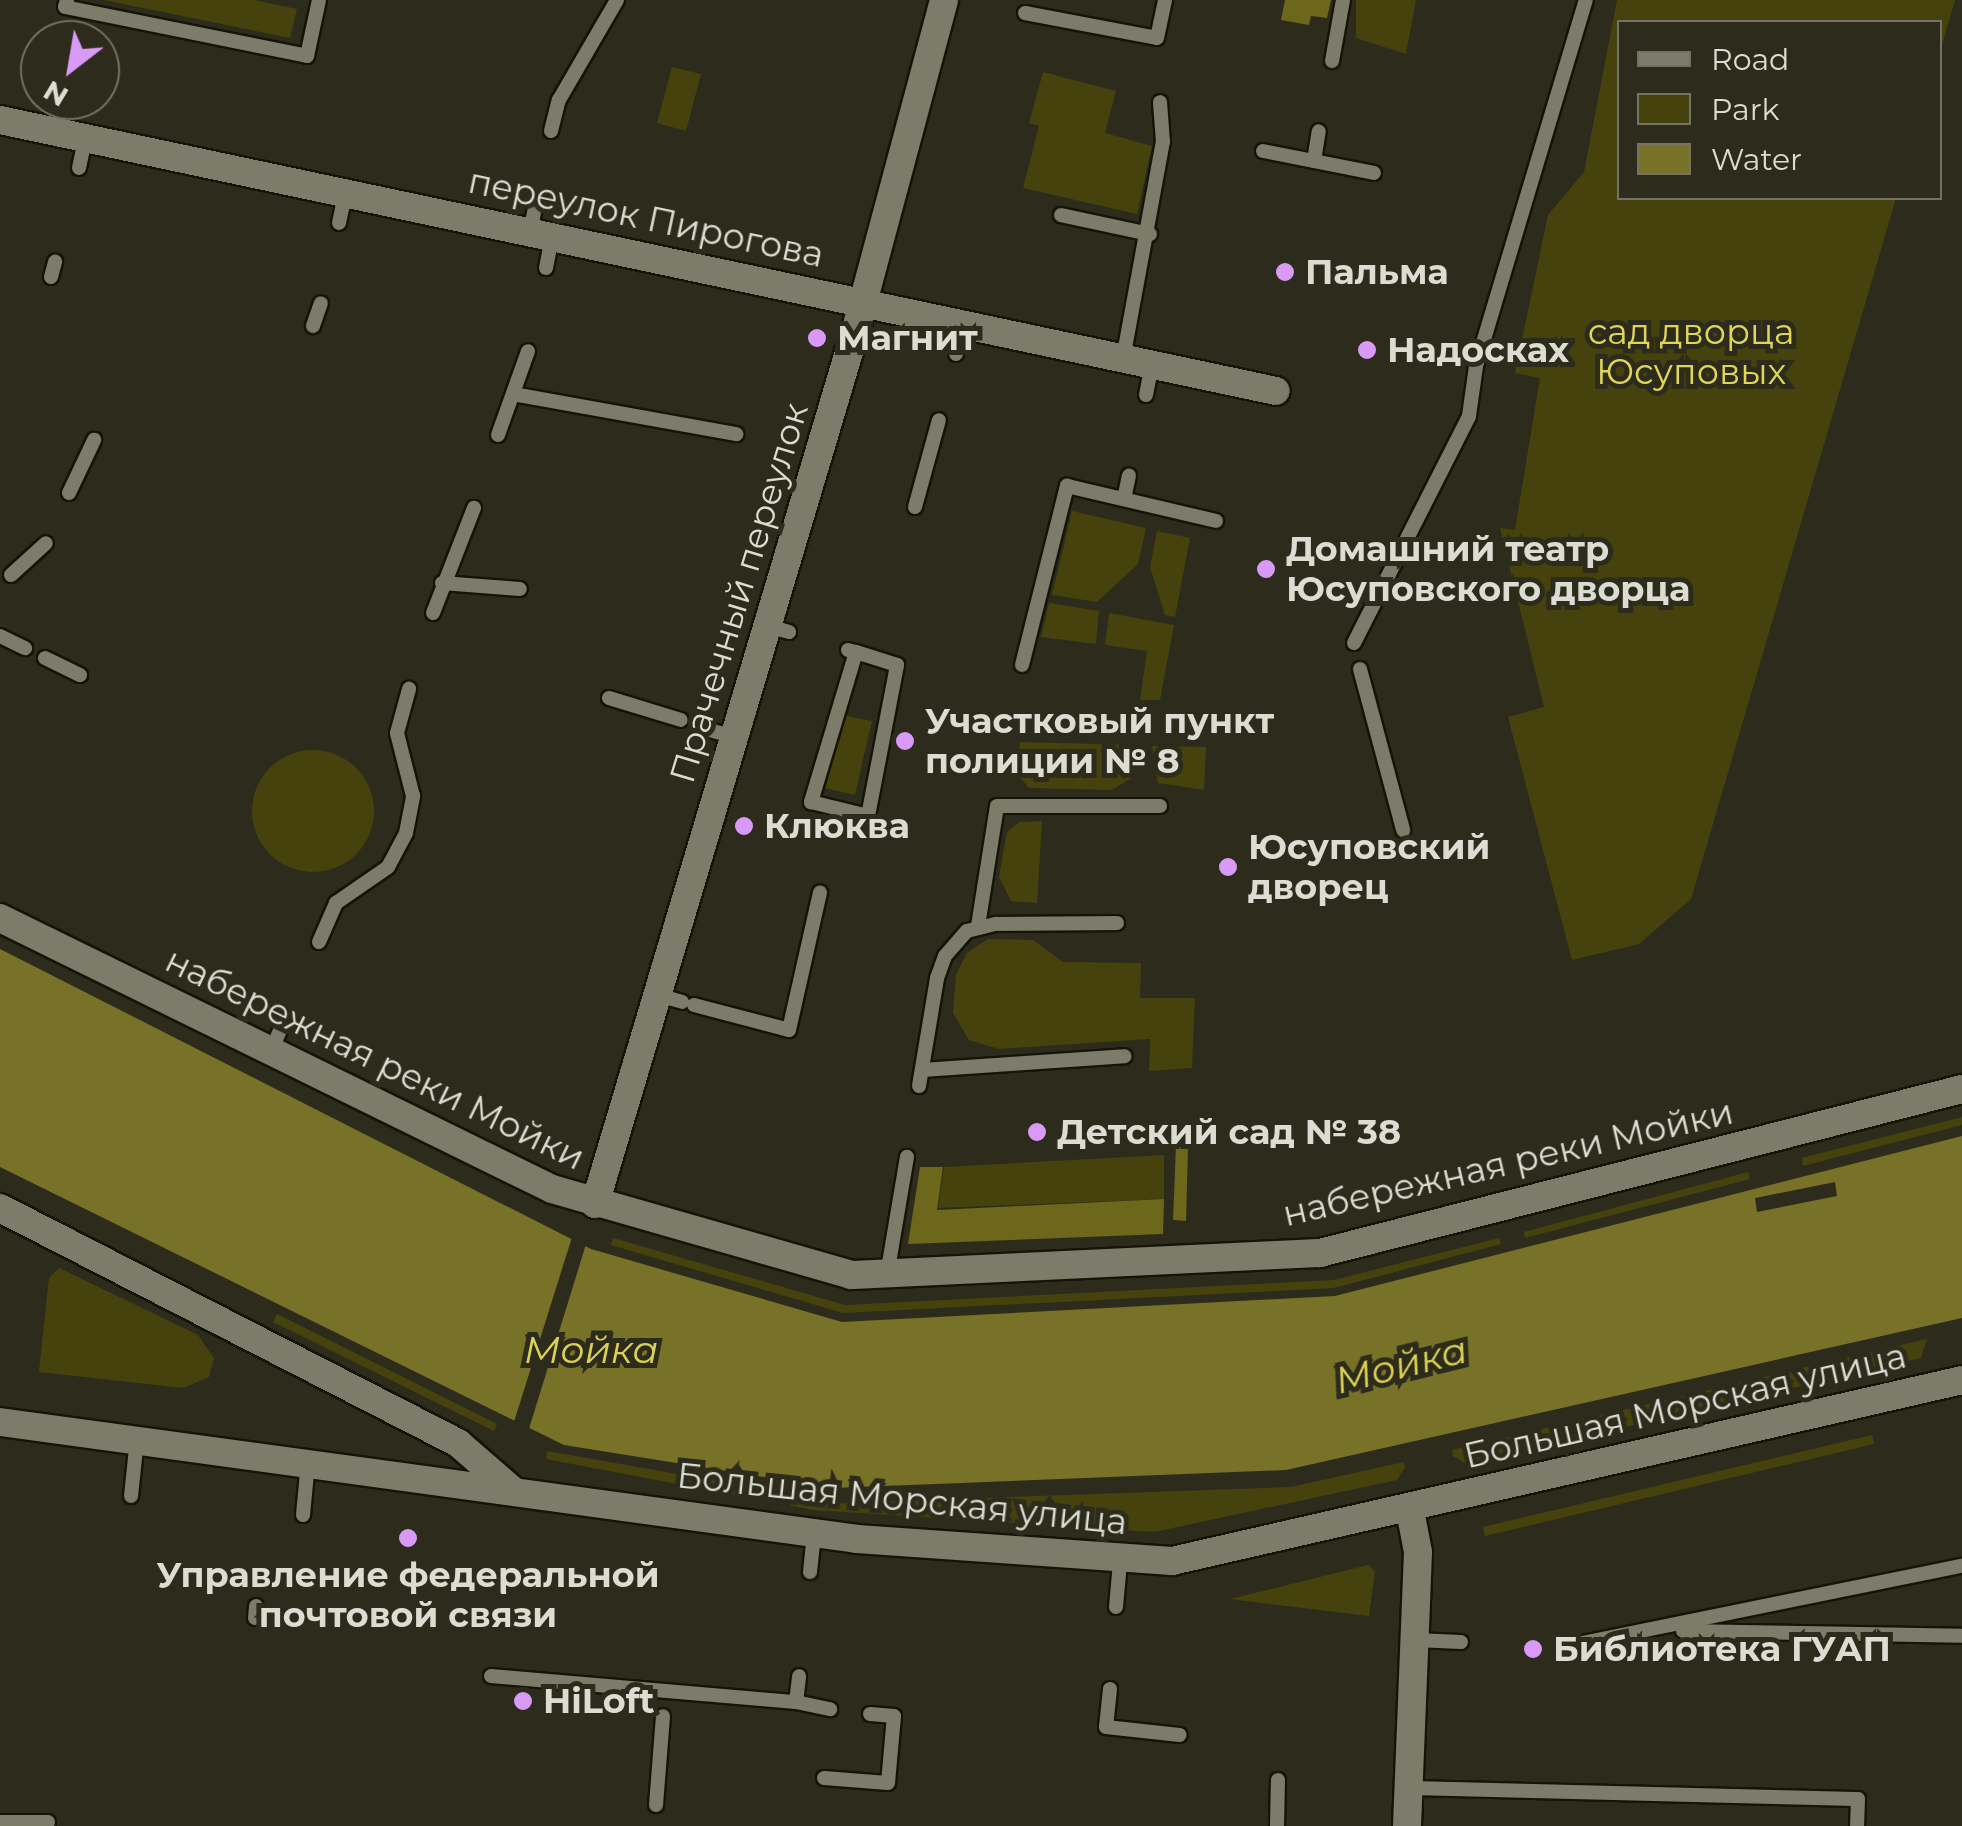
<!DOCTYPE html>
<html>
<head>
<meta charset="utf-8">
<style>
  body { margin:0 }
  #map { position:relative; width:1962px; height:1826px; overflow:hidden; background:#2d2c1c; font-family:Montserrat,sans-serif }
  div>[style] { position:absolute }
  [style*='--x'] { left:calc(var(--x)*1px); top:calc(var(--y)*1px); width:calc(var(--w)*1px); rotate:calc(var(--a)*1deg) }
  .green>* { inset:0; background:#46420d }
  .round { border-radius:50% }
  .forest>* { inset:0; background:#6d671c }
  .water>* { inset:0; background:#787229 }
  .pier>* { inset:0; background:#2d2c1c }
  .roads { filter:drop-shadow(2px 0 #151406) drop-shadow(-2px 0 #151406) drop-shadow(0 2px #151406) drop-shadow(0 -2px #151406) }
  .service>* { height:14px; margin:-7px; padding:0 7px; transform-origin:7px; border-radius:7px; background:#7d7c6a }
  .minor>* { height:28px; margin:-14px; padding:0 14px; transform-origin:14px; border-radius:14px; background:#7d7c6a }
  .tertiary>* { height:28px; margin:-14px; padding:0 14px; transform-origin:14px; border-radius:14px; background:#7d7c6a }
  .dots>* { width:28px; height:28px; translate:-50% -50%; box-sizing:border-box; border:5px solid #2d2c1c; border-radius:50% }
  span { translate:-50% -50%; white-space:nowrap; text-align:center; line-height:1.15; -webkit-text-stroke:10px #2d2c1c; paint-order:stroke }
  .street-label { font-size:35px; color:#dcdcd2 }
  .poi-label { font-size:35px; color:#dcdcd2; font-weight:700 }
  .left { translate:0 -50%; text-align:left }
  .park-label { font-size:35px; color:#e0d656 }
  .water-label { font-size:38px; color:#dcd151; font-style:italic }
  .legend { position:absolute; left:1617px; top:20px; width:325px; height:180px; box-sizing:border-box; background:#2d2c1c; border:2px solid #737265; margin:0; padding:12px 18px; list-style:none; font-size:30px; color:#dcdcd2 }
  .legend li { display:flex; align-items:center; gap:20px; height:50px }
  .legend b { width:50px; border:2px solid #737265 }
  .north { position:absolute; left:20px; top:20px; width:100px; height:100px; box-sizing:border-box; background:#2d2c1c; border:2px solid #737265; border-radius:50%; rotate:211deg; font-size:28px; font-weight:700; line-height:40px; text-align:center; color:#dcdcd2 }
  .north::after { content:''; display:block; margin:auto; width:35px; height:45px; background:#d99af7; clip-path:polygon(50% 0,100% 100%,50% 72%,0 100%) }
</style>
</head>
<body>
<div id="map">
  <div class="green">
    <i style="clip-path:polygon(104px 0,254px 0,297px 9px,290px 38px)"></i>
    <i style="clip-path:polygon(1356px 0,1416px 0,1406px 54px,1356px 38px)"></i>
    <i style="clip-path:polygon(1617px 0,1955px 0,1940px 52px,1940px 22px,1620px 22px,1620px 198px,1896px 198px,1691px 899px,1639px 944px,1572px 960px,1508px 717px,1544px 707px,1500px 528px,1515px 530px,1540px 378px,1515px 373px,1548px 215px,1584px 172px)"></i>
    <i style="clip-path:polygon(672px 67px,701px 74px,686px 131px,657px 123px)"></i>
    <i style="clip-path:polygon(1043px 72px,1116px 91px,1105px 133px,1152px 146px,1137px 214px,1023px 188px,1039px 126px,1029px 123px)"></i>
    <i style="clip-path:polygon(1072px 511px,1146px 528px,1138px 564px,1097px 602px,1052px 595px)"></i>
    <i style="clip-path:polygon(1157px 531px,1190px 538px,1175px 617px,1165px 615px,1150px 567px)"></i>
    <i style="clip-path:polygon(1049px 603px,1099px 611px,1096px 644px,1041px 637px)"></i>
    <i style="clip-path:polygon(1109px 613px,1174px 625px,1160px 700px,1140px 700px,1147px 651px,1105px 645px)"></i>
    <i style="clip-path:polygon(846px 716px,872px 721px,855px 795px,825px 788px)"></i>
    <i style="clip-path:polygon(1020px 742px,1135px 745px,1133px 777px,1112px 790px,1029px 788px,1017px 774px)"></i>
    <i style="clip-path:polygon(1152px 746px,1206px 747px,1204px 790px,1158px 783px)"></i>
    <i class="round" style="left:252px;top:750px;width:122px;height:122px"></i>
    <i style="clip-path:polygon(1042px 821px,1037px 903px,1011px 901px,999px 877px,1007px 832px,1019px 822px)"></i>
    <i style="clip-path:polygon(988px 939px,1033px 940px,1063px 962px,1141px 963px,1140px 998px,1195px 998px,1192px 1068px,1149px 1071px,1150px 1039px,999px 1049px,969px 1040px,953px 1013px,956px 975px,967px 953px)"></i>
    <i style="clip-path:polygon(1962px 1117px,1962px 1125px,1803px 1166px,1802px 1158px)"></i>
    <i style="clip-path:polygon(1164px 1155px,1164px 1199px,938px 1208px,944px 1167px)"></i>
    <i style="clip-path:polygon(1748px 1172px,1750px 1179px,1525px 1238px,1524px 1232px)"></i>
    <i style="clip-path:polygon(613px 1238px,845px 1305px,1334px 1280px,1499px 1238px,1501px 1244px,1334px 1288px,843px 1313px,611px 1245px)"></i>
    <i style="clip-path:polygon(59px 1268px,198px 1335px,214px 1358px,209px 1377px,183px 1388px,39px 1372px,49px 1278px)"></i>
    <i style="clip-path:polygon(277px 1314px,497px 1424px,494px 1431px,273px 1322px)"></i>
    <i style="clip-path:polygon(1927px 1339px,1921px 1358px,1467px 1464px,1453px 1456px,1452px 1450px)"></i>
    <i style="clip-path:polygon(1872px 1435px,1874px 1444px,1485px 1536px,1483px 1527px)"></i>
    <i style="clip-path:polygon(547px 1451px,842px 1503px,1291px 1487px,1404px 1462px,1405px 1467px,1397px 1480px,1154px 1532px,814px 1510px,546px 1459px)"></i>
    <i style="clip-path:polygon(1368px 1565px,1375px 1571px,1369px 1616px,1230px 1599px)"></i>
  </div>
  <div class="forest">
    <i style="clip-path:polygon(1285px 0,1331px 0,1327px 18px,1311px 16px,1309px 25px,1281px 20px)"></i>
    <i style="clip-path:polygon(1176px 1146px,1188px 1146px,1186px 1221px,1173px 1220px)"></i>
    <i style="clip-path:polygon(920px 1167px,943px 1167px,937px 1210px,1164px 1199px,1163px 1234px,908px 1244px)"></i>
  </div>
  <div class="water">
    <i style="clip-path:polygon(0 949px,591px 1249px,842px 1322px,1335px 1296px,1962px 1136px,1962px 1318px,1286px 1470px,833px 1488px,564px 1445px,0 1167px)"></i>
  </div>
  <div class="pier">
    <i style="clip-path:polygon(1835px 1182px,1837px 1196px,1757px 1212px,1755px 1198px)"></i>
    <i style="clip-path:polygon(573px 1234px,587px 1241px,528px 1432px,513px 1425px)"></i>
  </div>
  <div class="roads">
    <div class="service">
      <i style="--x:67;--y:0;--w:7;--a:106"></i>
      <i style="--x:65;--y:7;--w:247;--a:11.4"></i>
      <i style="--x:307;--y:56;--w:57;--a:-77.9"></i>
      <i style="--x:1025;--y:13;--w:134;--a:10.7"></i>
      <i style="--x:1157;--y:38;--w:39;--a:-78"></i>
      <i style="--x:1332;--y:61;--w:62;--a:-79.8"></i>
      <i style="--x:551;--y:131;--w:32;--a:-76"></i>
      <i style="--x:559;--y:100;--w:116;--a:-59.9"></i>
      <i style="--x:1263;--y:151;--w:113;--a:11.2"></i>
      <i style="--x:1314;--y:161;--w:30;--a:-81"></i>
      <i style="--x:79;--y:168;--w:30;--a:-78"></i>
      <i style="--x:1061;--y:215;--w:91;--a:12.1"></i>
      <i style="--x:339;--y:223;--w:30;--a:-78"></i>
      <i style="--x:530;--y:233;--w:31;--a:-79"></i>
      <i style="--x:546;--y:268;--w:31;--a:-79"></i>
      <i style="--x:51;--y:277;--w:16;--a:-75"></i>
      <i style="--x:313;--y:326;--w:24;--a:-71"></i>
      <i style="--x:956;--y:354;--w:30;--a:-76"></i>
      <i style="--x:1123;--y:359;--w:221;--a:-79.6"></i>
      <i style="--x:1163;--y:142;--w:40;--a:-94.3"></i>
      <i style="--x:513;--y:394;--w:227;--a:10.2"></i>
      <i style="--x:1146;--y:395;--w:31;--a:-79"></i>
      <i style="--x:498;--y:435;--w:89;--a:-70.3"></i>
      <i style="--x:69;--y:493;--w:59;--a:-64.7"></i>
      <i style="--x:1124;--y:499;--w:24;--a:-78"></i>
      <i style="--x:915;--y:507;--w:90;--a:-74.6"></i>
      <i style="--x:11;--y:575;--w:47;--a:-42.4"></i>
      <i style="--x:442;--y:583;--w:78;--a:4.4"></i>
      <i style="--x:433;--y:613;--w:113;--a:-68.7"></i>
      <i style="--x:768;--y:626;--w:22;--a:16"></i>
      <i style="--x:0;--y:636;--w:28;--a:26"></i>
      <i style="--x:1354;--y:643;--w:254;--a:-63.1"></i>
      <i style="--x:1469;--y:416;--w:50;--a:-82"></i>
      <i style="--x:1476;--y:366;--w:382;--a:-73.3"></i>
      <i style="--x:848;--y:650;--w:8;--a:14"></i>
      <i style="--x:856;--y:652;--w:157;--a:106.7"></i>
      <i style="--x:811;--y:802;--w:59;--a:13.8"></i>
      <i style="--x:868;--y:816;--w:154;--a:-79.1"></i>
      <i style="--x:897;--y:665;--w:43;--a:-162.4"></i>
      <i style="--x:45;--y:658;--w:39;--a:26"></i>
      <i style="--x:1022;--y:665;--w:185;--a:-75.9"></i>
      <i style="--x:1067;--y:486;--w:153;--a:13.2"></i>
      <i style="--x:1360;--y:669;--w:167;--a:75"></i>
      <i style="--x:609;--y:698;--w:75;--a:17"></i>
      <i style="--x:713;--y:731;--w:23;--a:15"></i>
      <i style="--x:978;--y:926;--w:121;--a:-81"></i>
      <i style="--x:997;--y:806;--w:163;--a:0"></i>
      <i style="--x:319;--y:942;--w:43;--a:-66.4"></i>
      <i style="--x:336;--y:903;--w:63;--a:-34.7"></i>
      <i style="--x:388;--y:867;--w:38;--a:-62"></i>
      <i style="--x:406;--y:833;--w:38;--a:-79"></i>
      <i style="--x:413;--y:796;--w:65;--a:-104.3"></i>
      <i style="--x:397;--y:733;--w:46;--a:-74.7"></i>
      <i style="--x:658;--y:995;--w:25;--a:16"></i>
      <i style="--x:694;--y:1005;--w:98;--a:14.7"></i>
      <i style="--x:789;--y:1030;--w:141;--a:-77.3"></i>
      <i style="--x:270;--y:1053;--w:24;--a:-66"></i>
      <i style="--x:922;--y:1070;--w:203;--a:-3.9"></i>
      <i style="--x:919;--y:1086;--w:109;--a:-80.5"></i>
      <i style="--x:937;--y:978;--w:23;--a:-70"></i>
      <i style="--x:945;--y:956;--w:33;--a:-49"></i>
      <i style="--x:967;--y:931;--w:30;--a:-14"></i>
      <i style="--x:996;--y:924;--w:121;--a:-0.5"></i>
      <i style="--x:887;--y:1275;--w:120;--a:-80.4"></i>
      <i style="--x:131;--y:1496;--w:57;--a:-84"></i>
      <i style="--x:303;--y:1515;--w:53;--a:-84.6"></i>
      <i style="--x:810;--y:1572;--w:38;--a:-84"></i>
      <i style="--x:1116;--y:1607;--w:45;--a:-84.9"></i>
      <i style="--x:255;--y:1618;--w:12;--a:-85"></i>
      <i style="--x:1683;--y:1631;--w:279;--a:1"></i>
      <i style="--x:1415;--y:1640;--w:46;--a:2.5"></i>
      <i style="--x:1577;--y:1644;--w:393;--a:-11.5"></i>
      <i style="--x:491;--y:1676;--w:306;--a:4.9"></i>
      <i style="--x:796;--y:1702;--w:26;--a:-83"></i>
      <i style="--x:1110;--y:1689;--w:38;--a:96"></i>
      <i style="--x:1106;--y:1727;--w:74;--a:6.2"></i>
      <i style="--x:796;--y:1702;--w:35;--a:12"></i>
      <i style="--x:824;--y:1778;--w:64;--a:4.5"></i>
      <i style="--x:888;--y:1783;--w:67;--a:-84.9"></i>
      <i style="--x:894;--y:1716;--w:24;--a:-175"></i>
      <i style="--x:1409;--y:1788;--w:449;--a:1.4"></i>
      <i style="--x:1858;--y:1799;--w:27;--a:92"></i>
      <i style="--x:656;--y:1805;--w:89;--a:-85.5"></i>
      <i style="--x:0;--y:1822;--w:48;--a:0"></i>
      <i style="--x:1277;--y:1826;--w:46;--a:-88.8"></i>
    </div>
    <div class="minor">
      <i style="--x:0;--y:120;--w:1304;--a:11.99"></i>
      <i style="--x:0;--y:918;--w:615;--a:26.15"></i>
      <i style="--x:552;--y:1189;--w:311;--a:16"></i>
      <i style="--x:851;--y:1275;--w:470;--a:-2.7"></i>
      <i style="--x:1320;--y:1253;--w:663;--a:-14.33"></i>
      <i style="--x:595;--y:1204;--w:917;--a:-73.4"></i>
      <i style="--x:857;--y:325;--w:336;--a:-75"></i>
      <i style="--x:0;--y:1208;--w:515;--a:27.16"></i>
      <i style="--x:458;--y:1443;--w:70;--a:41"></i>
      <i style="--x:1407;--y:1826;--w:274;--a:-87.7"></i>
      <i style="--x:1418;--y:1552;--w:43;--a:-100.8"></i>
    </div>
    <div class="tertiary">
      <i style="--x:0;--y:1422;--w:865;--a:7.77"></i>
      <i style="--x:857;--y:1539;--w:316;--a:4"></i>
      <i style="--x:1172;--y:1561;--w:810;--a:-12.9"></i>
    </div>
  </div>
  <div class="dots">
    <i style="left:1285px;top:272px;background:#d99af7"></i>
    <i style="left:817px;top:338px;background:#d99af7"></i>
    <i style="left:1367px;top:350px;background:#d99af7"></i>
    <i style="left:1266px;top:569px;background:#d99af7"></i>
    <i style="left:905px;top:741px;background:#d99af7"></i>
    <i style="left:744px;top:826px;background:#d99af7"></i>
    <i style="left:1228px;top:867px;background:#d99af7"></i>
    <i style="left:1037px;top:1132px;background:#d99af7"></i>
    <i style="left:408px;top:1538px;background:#d99af7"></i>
    <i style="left:1533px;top:1649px;background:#d99af7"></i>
    <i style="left:523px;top:1701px;background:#d99af7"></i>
  </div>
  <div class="street-label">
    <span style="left:646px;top:218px;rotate:12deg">переулок Пирогова</span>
    <span style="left:739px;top:593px;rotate:-73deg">Прачечный переулок</span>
    <span style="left:375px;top:1059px;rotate:26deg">набережная реки Мойки</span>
    <span style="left:1508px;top:1163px;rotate:-13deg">набережная реки Мойки</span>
    <span style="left:1685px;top:1406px;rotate:-13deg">Большая Морская улица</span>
    <span style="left:902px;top:1499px;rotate:6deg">Большая Морская улица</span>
  </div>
  <div class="poi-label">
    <span class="left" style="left:1305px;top:272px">Пальма</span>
    <span class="left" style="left:837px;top:338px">Магнит</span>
    <span class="left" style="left:1387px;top:350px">Надосках</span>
    <span class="left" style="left:1286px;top:569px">Домашний театр<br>Юсуповского дворца</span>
    <span class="left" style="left:925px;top:741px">Участковый пункт<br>полиции № 8</span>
    <span class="left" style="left:764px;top:826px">Клюква</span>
    <span class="left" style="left:1248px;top:867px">Юсуповский<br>дворец</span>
    <span class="left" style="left:1057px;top:1132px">Детский сад № 38</span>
    <span style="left:408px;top:1595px">Управление федеральной<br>почтовой связи</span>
    <span class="left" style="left:1553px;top:1649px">Библиотека ГУАП</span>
    <span class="left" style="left:543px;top:1701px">HiLoft</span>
  </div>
  <div class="park-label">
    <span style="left:1691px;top:352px">сад дворца<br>Юсуповых</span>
  </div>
  <div class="water-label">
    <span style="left:591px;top:1350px">Мойка</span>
    <span style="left:1401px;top:1365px;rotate:-14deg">Мойка</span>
  </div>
  <ul class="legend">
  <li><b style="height:12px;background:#7d7c6a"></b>Road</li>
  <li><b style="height:28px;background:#46420d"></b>Park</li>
  <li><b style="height:28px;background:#787229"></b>Water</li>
  </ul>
  <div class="north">N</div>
</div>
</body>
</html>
